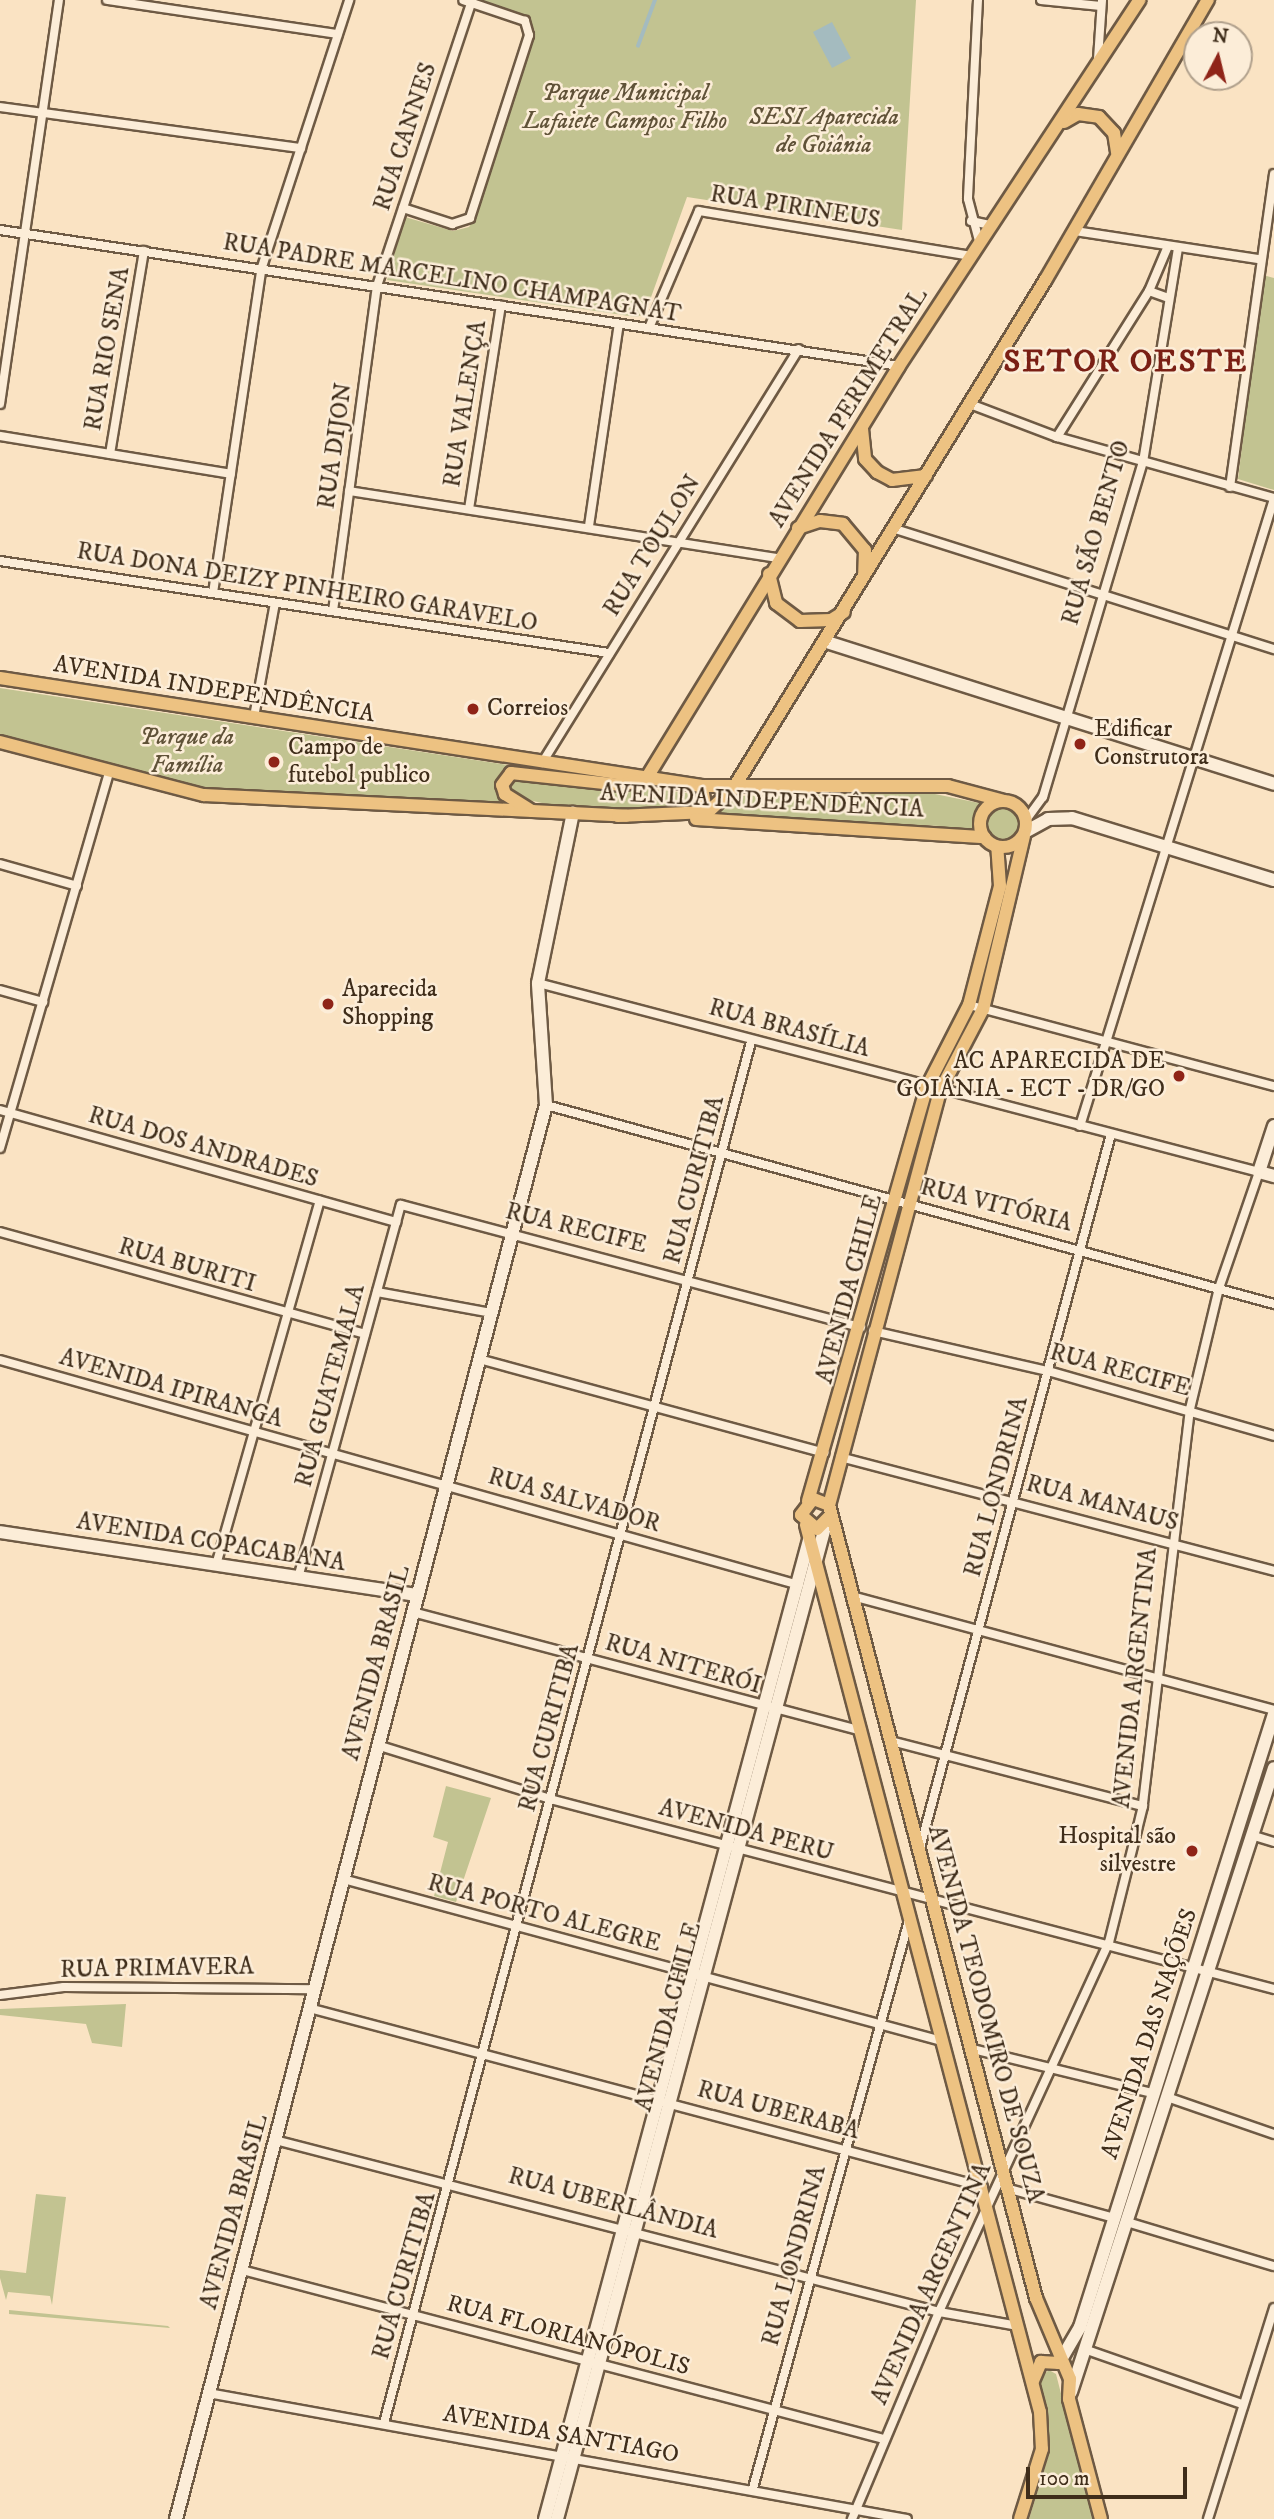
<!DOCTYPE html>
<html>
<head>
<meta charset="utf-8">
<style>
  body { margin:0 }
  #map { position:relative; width:1274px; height:2519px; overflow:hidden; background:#fae3c3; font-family:"IM FELL DW Pica",serif }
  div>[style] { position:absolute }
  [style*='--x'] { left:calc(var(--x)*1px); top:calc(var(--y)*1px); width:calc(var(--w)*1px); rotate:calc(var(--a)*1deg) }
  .green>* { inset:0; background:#c2c391 }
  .round { border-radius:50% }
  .water>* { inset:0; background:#a4bbbf }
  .stream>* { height:3.5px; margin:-1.75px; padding:0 1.75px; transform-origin:1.75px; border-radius:1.75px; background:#a4bbbf }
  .roads { filter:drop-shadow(2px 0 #6e5a44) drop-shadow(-2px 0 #6e5a44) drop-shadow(0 2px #6e5a44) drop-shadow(0 -2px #6e5a44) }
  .street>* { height:8px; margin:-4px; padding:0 4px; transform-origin:4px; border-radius:4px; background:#fcedd8 }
  .secondary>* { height:12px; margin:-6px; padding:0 6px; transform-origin:6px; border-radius:6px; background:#fcedd8 }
  .primary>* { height:12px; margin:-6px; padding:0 6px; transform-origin:6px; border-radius:6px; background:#edc282 }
  .primary>.ring { margin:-6px; padding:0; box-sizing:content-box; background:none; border:12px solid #edc282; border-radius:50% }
  .dots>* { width:19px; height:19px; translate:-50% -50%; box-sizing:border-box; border:4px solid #fcedd8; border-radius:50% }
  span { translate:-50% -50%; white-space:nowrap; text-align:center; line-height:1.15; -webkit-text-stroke:5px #fcedd8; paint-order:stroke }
  .park-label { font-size:24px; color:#605238; font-style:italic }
  .street-label { font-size:24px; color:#3f2d1a }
  .poi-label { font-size:24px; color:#3f2d1a }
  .left { translate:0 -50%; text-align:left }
  .right { translate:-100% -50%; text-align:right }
  .district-label { font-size:32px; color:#7a1f14; font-weight:700; letter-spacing:2px }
  .north { position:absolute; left:1183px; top:21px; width:70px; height:70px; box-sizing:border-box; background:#fcedd8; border:2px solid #b0a08c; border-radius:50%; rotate:7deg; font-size:19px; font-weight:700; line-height:28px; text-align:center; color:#3f2d1a }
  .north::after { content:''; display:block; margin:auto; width:24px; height:32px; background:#8f2418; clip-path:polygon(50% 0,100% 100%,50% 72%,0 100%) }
  .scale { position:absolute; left:1026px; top:2467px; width:161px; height:32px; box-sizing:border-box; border:4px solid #3f2d1a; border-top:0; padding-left:9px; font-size:21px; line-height:24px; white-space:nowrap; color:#3f2d1a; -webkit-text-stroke:5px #fcedd8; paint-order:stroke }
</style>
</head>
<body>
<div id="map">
  <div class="green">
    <i style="clip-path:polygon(478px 0,916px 0,902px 230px,687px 197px,645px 314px,636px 317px,387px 280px,405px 217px,453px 231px,469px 227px,476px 216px,535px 31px,528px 18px)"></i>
    <i style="clip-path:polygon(1263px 275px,1274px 278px,1274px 490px,1238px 479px)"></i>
    <i style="clip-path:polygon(0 688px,508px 765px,496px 784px,505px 807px,184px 787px,0 738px)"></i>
    <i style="clip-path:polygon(521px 774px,697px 794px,701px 801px,691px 809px,569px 809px,515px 797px,509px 782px)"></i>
    <i style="clip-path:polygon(930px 793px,984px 804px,973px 834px,940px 826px,712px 816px,735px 796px)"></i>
    <i class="round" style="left:988px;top:808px;width:32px;height:32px"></i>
    <i style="clip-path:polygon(446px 1786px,491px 1798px,456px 1902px,434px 1896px,448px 1842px,433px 1837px)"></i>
    <i style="clip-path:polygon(126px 2004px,122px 2047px,92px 2043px,86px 2024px,0 2015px,0 2009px)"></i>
    <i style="clip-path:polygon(36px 2194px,66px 2197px,52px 2305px,50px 2296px,8px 2292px,6px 2300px,0 2278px,0 2270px,26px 2273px)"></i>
    <i style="clip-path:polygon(9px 2310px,168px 2326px,170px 2328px,9px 2314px)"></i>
    <i style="clip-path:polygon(1049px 2370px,1056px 2374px,1093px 2519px,1029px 2519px,1048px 2457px,1036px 2381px)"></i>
  </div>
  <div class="water">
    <i style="clip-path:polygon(832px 22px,851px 58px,832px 68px,813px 32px)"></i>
  </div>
  <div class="stream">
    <i style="--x:638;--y:46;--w:49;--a:-69.7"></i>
  </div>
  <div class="roads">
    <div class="street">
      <i style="--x:107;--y:0;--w:233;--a:8.4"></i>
      <i style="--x:978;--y:0;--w:199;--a:92.9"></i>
      <i style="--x:968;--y:199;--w:43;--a:75.3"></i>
      <i style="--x:1041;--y:0;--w:60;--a:5.7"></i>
      <i style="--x:1098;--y:59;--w:59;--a:-86.1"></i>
      <i style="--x:0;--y:107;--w:304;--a:7.8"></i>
      <i style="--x:403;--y:208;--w:52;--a:18.1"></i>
      <i style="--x:452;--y:224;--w:19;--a:-18"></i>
      <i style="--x:470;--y:218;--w:192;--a:-72.1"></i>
      <i style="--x:529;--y:35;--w:15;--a:-106"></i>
      <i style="--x:525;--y:21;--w:65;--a:-161.3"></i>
      <i style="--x:971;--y:221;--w:19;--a:12"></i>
      <i style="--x:0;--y:230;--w:909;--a:8.6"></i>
      <i style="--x:1075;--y:231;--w:185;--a:8.7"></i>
      <i style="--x:1149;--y:291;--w:20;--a:20"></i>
      <i style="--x:649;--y:328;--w:127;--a:-66.9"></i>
      <i style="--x:699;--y:211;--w:275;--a:9.4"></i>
      <i style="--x:0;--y:404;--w:408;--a:-81.7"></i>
      <i style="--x:970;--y:404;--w:93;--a:20.8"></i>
      <i style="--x:1057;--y:437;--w:225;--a:15.7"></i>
      <i style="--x:0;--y:436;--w:234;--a:9.3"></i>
      <i style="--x:1057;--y:437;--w:173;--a:-57.8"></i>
      <i style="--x:1149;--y:291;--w:49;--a:-67.1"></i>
      <i style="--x:110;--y:454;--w:206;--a:-80.5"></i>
      <i style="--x:1230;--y:487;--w:316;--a:-82"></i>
      <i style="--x:349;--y:491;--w:435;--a:8.9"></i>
      <i style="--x:469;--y:509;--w:206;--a:-81.1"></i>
      <i style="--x:589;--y:526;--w:204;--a:-81.6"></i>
      <i style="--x:895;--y:529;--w:398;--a:17.6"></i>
      <i style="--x:0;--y:561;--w:616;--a:8.59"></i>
      <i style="--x:213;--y:593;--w:327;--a:-81.5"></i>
      <i style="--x:261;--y:270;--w:284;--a:-71.9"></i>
      <i style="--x:333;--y:611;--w:328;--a:-82.3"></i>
      <i style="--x:377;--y:286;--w:301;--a:-71.6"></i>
      <i style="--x:254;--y:717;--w:116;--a:-79.6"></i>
      <i style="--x:542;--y:763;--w:487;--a:-58.2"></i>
      <i style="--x:1026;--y:820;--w:29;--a:-54"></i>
      <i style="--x:1043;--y:797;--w:350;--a:-73.4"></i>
      <i style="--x:1143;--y:462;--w:217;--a:-80.7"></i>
      <i style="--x:0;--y:864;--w:80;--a:15.9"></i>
      <i style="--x:538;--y:983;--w:745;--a:14.69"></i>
      <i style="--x:1259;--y:1172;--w:123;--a:109"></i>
      <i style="--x:1219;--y:1288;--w:124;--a:103.5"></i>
      <i style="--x:1190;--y:1409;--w:400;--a:96.8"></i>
      <i style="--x:1143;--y:1806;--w:140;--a:104"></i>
      <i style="--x:1109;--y:1942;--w:407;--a:114.7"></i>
      <i style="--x:939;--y:2312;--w:225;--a:112.8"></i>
      <i style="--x:0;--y:990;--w:45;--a:15.6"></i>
      <i style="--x:969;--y:1005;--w:316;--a:14.9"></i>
      <i style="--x:546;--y:1105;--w:755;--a:15.29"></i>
      <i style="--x:0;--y:1110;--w:412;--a:15.8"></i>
      <i style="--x:1080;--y:1126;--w:656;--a:-72.81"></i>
      <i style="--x:0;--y:1148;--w:390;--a:-73.8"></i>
      <i style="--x:0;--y:1232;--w:379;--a:15.6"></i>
      <i style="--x:377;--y:1292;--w:116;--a:10.4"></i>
      <i style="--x:873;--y:1331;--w:180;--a:12.9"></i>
      <i style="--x:1048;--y:1371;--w:235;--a:16"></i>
      <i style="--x:479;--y:1359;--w:358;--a:15.2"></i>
      <i style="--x:0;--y:1360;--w:830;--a:15.73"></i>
      <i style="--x:840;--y:1457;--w:449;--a:14.7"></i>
      <i style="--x:216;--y:1565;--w:379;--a:-74.1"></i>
      <i style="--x:298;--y:1578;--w:387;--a:-74.6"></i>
      <i style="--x:401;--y:1205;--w:476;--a:14.9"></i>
      <i style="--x:852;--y:1596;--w:437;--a:15.1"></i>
      <i style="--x:412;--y:1612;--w:465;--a:14.8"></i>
      <i style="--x:891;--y:1741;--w:260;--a:14.5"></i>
      <i style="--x:377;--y:1745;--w:181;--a:17.3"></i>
      <i style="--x:550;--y:1799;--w:749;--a:14.7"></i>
      <i style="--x:1251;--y:1835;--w:24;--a:17"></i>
      <i style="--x:920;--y:1848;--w:739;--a:-75.02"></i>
      <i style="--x:343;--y:1879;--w:616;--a:15.14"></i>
      <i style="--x:0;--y:1995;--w:64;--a:-7.1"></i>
      <i style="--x:64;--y:1987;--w:250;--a:0.5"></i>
      <i style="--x:309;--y:2008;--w:697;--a:14.87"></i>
      <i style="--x:973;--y:2049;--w:184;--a:13.8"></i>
      <i style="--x:1167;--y:2097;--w:113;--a:19.1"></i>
      <i style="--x:275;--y:2140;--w:686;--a:14.52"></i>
      <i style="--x:939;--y:2312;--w:75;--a:10"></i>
      <i style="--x:1006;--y:2188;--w:112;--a:15.5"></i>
      <i style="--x:1127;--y:2222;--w:153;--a:16.7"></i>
      <i style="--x:242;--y:2270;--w:664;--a:14.75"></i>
      <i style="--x:1087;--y:2350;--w:164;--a:19.2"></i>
      <i style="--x:208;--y:2393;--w:710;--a:10.22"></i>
      <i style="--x:384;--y:2423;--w:1429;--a:-75.12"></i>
      <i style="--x:753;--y:2488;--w:589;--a:-74.64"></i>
      <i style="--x:1208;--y:2519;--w:221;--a:-72.6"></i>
    </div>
    <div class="secondary">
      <i style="--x:827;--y:642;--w:469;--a:17.6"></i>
      <i style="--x:1025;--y:832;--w:26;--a:-29"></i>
      <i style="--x:1048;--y:819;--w:24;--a:-2"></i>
      <i style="--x:1072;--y:818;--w:211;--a:17.1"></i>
      <i style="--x:1274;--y:1126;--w:48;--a:108.1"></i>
      <i style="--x:1259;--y:1172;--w:16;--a:15"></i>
      <i style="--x:0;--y:1532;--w:422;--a:8.6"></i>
      <i style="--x:1059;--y:2363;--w:42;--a:-59.7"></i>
      <i style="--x:1080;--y:2327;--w:643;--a:-72.44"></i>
      <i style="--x:1071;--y:2392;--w:656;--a:-71.98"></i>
      <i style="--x:176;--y:2519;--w:1462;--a:-75.34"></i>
      <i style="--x:546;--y:1105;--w:122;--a:-93.8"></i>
      <i style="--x:538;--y:983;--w:174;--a:-78.4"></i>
      <i style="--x:545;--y:2519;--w:1014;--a:-74.91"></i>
      <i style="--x:557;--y:2519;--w:1028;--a:-74.88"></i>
    </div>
    <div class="primary">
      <i style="--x:1064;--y:122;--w:16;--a:-30"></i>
      <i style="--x:1078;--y:114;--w:21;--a:8"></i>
      <i style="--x:1099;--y:117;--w:22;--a:47"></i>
      <i style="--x:1114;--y:133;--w:20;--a:81"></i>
      <i style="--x:862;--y:429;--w:30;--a:84"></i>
      <i style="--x:865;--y:459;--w:18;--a:47"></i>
      <i style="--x:877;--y:472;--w:17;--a:28"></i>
      <i style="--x:892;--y:480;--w:34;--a:-7"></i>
      <i style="--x:798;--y:528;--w:23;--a:-18"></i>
      <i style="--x:820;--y:521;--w:23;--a:7"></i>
      <i style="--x:843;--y:524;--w:34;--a:50"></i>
      <i style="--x:865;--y:550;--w:25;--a:92"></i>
      <i style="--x:769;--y:574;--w:30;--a:76"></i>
      <i style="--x:776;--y:603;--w:30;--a:37"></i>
      <i style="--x:800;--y:621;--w:31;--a:-2"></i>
      <i style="--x:831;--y:620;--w:15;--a:-32"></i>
      <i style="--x:0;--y:678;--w:710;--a:8.75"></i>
      <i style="--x:702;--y:786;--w:246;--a:0"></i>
      <i style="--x:948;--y:786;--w:58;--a:15"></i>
      <i style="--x:0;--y:742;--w:211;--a:14.6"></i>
      <i style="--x:204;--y:795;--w:423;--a:2.8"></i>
      <i class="ring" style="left:980px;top:801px;width:34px;height:34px"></i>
      <i style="--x:532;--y:811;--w:32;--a:-148"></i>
      <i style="--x:505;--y:794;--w:9;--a:-108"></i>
      <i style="--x:502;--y:785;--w:15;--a:-53"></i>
      <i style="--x:511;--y:773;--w:112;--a:6.2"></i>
      <i style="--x:622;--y:785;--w:25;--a:-14"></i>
      <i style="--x:646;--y:779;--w:484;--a:-58.5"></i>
      <i style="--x:899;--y:366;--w:438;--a:-56.7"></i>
      <i style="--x:694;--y:813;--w:13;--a:-32"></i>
      <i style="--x:705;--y:806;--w:20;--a:-99"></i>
      <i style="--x:618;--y:816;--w:90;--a:-2.5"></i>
      <i style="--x:708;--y:812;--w:34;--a:-43"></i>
      <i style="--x:733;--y:789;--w:598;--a:-58.46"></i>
      <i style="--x:1046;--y:279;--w:323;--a:-59.9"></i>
      <i style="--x:696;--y:819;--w:289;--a:3.6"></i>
      <i style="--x:1024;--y:836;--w:178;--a:103.3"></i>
      <i style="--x:983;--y:1009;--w:93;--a:117.7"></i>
      <i style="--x:940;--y:1091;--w:429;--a:105"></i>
      <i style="--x:829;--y:1505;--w:820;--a:75.37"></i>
      <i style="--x:1036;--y:2298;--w:88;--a:67.2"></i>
      <i style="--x:1070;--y:2379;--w:20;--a:93"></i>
      <i style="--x:1069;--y:2399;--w:124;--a:75.1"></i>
      <i style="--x:808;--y:1501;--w:431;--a:-74"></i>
      <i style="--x:927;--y:1087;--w:92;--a:-62.9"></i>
      <i style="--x:969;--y:1005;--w:123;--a:-75.4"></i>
      <i style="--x:1000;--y:886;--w:39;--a:-94"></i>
      <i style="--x:829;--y:1505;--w:17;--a:-159"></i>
      <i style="--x:813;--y:1499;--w:20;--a:127"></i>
      <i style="--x:801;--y:1515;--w:21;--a:41"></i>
      <i style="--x:817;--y:1529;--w:20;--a:-45"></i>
      <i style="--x:806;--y:1525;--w:917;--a:75.22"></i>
      <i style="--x:1040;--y:2412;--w:37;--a:87"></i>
      <i style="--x:1042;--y:2449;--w:73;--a:107.4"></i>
      <i style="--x:1033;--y:2381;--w:21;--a:-67"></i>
      <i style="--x:1041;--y:2362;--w:18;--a:3"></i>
    </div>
  </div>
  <div class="dots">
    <i style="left:473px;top:709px;background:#8f2418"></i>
    <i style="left:1080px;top:744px;background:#8f2418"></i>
    <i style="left:274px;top:762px;background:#8f2418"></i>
    <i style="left:328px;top:1004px;background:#8f2418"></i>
    <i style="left:1179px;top:1076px;background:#8f2418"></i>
    <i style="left:1192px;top:1851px;background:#8f2418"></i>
  </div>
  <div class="park-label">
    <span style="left:625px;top:108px">Parque Municipal<br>Lafaiete Campos Filho</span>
    <span style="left:824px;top:132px">SESI Aparecida<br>de Goiânia</span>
    <span style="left:187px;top:752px">Parque da<br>Família</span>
  </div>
  <div class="street-label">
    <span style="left:406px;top:137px;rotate:-72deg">RUA CANNES</span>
    <span style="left:795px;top:208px;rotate:9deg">RUA PIRINEUS</span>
    <span style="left:452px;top:279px;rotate:9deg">RUA PADRE MARCELINO CHAMPAGNAT</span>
    <span style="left:108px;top:349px;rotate:-80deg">RUA RIO SENA</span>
    <span style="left:466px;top:404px;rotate:-81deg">RUA VALENÇA</span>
    <span style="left:849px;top:408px;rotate:-58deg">AVENIDA PERIMETRAL</span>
    <span style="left:336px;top:446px;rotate:-82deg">RUA DIJON</span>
    <span style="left:1097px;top:533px;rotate:-74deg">RUA SÃO BENTO</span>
    <span style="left:653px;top:546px;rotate:-58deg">RUA TOULON</span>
    <span style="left:307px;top:588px;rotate:9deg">RUA DONA DEIZY PINHEIRO GARAVELO</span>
    <span style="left:214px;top:690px;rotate:9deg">AVENIDA INDEPENDÊNCIA</span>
    <span style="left:762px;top:802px;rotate:3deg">AVENIDA INDEPENDÊNCIA</span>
    <span style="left:789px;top:1029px;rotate:15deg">RUA BRASÍLIA</span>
    <span style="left:203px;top:1148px;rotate:16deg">RUA DOS ANDRADES</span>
    <span style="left:695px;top:1180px;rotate:-75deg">RUA CURITIBA</span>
    <span style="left:996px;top:1206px;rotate:14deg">RUA VITÓRIA</span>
    <span style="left:576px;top:1229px;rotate:14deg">RUA RECIFE</span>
    <span style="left:187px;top:1266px;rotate:16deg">RUA BURITI</span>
    <span style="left:850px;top:1289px;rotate:-75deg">AVENIDA CHILE</span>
    <span style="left:1120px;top:1371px;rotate:15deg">RUA RECIFE</span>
    <span style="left:331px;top:1386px;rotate:-75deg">RUA GUATEMALA</span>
    <span style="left:171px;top:1389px;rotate:16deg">AVENIDA IPIRANGA</span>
    <span style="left:997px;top:1487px;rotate:-75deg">RUA LONDRINA</span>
    <span style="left:574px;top:1501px;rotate:16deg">RUA SALVADOR</span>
    <span style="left:1102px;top:1504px;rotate:15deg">RUA MANAUS</span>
    <span style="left:211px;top:1543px;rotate:9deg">AVENIDA COPACABANA</span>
    <span style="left:377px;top:1663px;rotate:-75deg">AVENIDA BRASIL</span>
    <span style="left:683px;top:1665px;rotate:16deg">RUA NITERÓI</span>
    <span style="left:1136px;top:1678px;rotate:-84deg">AVENIDA ARGENTINA</span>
    <span style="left:550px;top:1728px;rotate:-75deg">RUA CURITIBA</span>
    <span style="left:746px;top:1831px;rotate:15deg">AVENIDA PERU</span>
    <span style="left:544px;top:1914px;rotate:15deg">RUA PORTO ALEGRE</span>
    <span style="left:157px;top:1969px;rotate:-1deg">RUA PRIMAVERA</span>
    <span style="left:985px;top:2014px;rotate:75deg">AVENIDA TEODOMIRO DE SOUZA</span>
    <span style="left:669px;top:2017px;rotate:-75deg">AVENIDA CHILE</span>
    <span style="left:1150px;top:2034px;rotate:-72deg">AVENIDA DAS NAÇÕES</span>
    <span style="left:778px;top:2111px;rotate:15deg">RUA UBERABA</span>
    <span style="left:613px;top:2204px;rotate:15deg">RUA UBERLÂNDIA</span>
    <span style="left:235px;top:2212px;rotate:-75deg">AVENIDA BRASIL</span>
    <span style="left:795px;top:2256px;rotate:-75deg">RUA LONDRINA</span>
    <span style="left:405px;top:2276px;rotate:-74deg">RUA CURITIBA</span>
    <span style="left:932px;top:2284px;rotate:-66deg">AVENIDA ARGENTINA</span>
    <span style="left:568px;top:2336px;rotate:15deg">RUA FLORIANÓPOLIS</span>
    <span style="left:561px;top:2435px;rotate:10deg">AVENIDA SANTIAGO</span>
  </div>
  <div class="poi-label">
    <span class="left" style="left:487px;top:709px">Correios</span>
    <span class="left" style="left:1094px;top:744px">Edificar<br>Construtora</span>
    <span class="left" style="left:288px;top:762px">Campo de<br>futebol publico</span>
    <span class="left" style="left:342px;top:1004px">Aparecida<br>Shopping</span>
    <span class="right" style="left:1165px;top:1076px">AC APARECIDA DE<br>GOIÂNIA - ECT - DR/GO</span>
    <span class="right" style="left:1176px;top:1851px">Hospital são<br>silvestre</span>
  </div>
  <div class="district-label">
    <span style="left:1126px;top:362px">SETOR OESTE</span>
  </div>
  <div class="north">N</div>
  <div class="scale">100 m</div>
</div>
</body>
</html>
